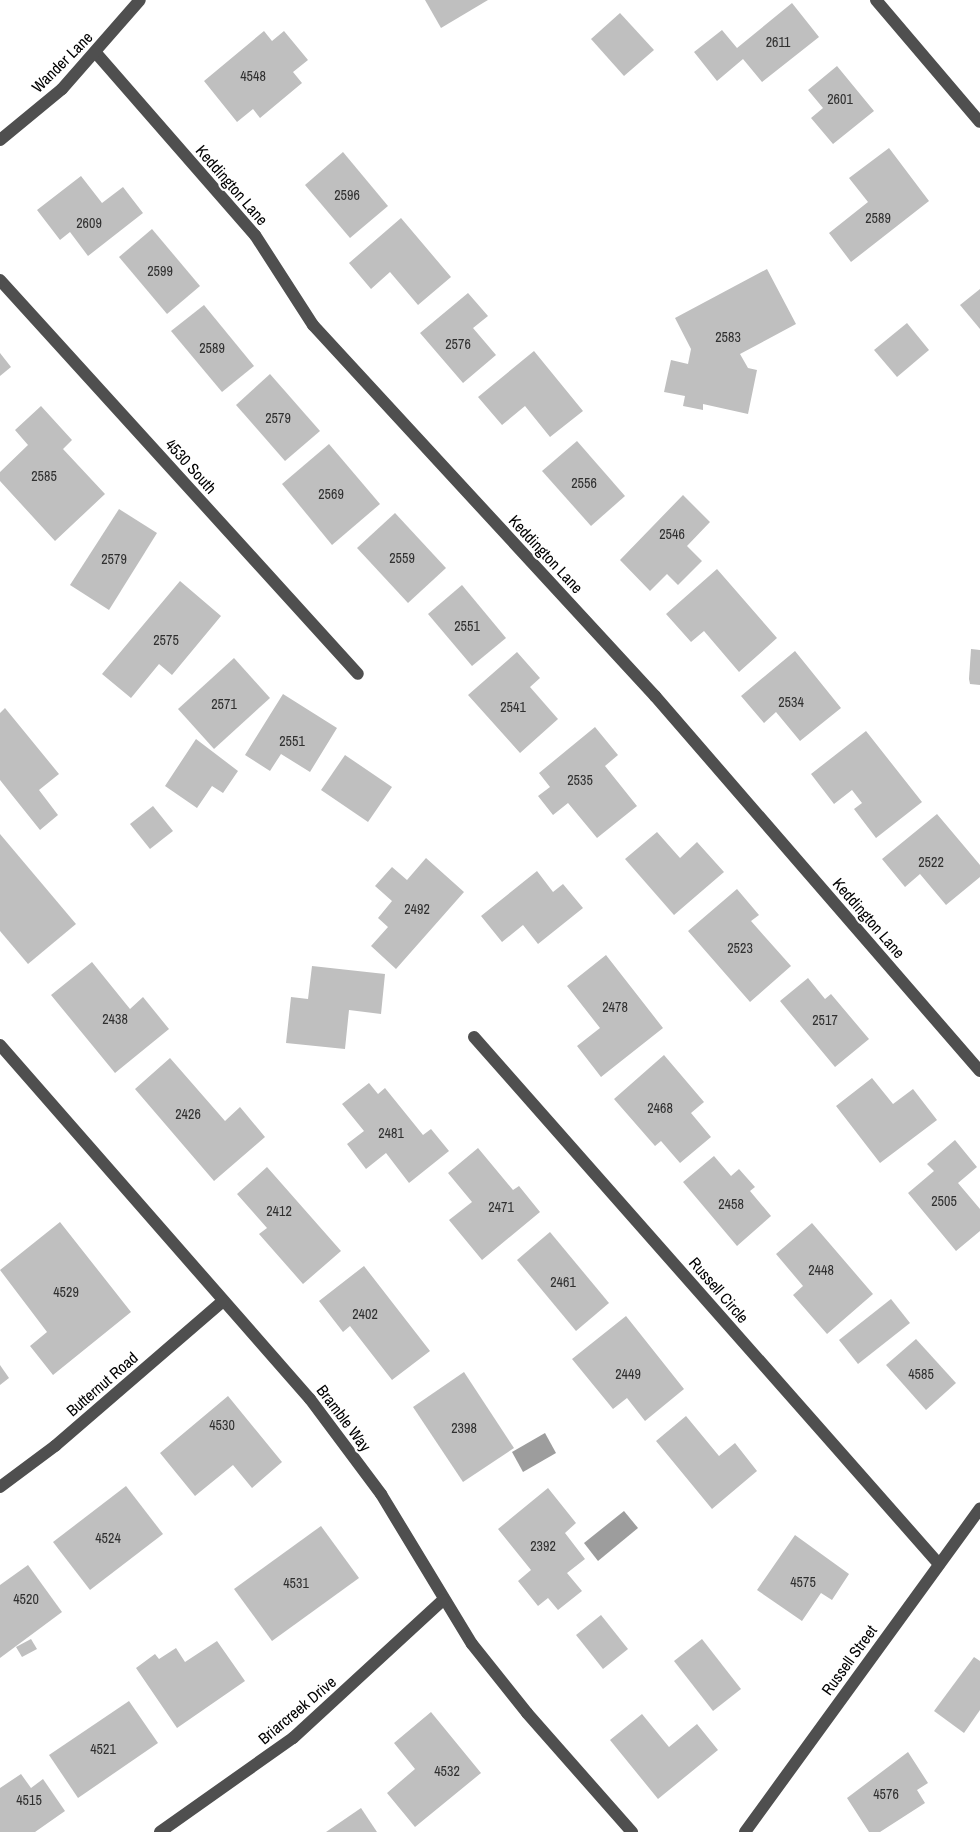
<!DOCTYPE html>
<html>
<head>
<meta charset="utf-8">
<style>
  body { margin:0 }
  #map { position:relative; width:980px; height:1832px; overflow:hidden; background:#fff; font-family:"Archivo Narrow",sans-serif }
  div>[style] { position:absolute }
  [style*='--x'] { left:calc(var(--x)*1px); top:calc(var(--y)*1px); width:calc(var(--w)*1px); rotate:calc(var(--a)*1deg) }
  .water>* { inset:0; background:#9d9d9d }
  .building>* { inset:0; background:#bfbfbf }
  .minor>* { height:12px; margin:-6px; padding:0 6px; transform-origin:6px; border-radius:6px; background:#4f4f4f }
  .tertiary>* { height:12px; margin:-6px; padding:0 6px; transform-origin:6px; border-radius:6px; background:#4f4f4f }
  span { translate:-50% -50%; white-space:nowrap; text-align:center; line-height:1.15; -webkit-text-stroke:4.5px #fff; paint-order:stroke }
  .number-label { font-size:14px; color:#303030 }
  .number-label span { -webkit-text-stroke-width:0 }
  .street-label { font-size:16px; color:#000 }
</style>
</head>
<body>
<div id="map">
  <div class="water">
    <i style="clip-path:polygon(545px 1433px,556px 1453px,523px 1472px,512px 1452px)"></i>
    <i style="clip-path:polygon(624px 1511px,638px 1528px,598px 1561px,584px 1543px)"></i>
  </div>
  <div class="building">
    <i style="clip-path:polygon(425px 0,488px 0,441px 28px)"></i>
    <i style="clip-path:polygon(792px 3px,819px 37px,762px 82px,743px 59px,717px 81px,694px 52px,722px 30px,737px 48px)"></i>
    <i style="clip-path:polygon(620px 13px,654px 50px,624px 76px,591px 39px)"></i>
    <i style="clip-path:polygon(264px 31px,272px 41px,284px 31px,308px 60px,293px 72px,302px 83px,260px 118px,253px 109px,237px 122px,204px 81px)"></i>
    <i style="clip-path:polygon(837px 66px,874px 111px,833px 144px,811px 118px,823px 108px,808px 90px)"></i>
    <i style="clip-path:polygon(889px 148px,929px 201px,851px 262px,829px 233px,868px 202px,849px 178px)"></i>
    <i style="clip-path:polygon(343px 152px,388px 206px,350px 238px,305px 185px)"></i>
    <i style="clip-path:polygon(81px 176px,102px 203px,123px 187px,143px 213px,88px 256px,70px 232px,60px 240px,37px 210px)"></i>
    <i style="clip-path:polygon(401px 218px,451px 277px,418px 305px,390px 272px,371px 289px,349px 263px)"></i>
    <i style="clip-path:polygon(152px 229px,200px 286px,167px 314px,119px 257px)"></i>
    <i style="clip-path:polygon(767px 269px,796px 324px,740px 354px,748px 368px,757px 370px,748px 414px,703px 404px,703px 410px,683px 406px,685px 396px,664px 392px,671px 360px,688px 364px,691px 349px,675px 318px)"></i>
    <i style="clip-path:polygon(980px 289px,980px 329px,960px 305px)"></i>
    <i style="clip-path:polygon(468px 293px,488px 316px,473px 328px,496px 355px,463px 383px,420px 333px)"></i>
    <i style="clip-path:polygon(204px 305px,254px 366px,222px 392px,171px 331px)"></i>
    <i style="clip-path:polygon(907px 323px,929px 350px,897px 377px,874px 350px)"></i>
    <i style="clip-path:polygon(534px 351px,583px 411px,550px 437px,525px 406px,502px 425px,478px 397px)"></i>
    <i style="clip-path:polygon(0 353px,11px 367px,0 376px)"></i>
    <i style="clip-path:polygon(270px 374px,320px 431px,285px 461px,236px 405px)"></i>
    <i style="clip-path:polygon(41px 406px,72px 440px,63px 449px,105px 494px,55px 541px,0 481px,0 472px,28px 445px,15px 430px)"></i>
    <i style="clip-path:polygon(577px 441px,625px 496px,591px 526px,542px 471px)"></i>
    <i style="clip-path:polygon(329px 444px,380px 504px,332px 545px,282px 484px)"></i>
    <i style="clip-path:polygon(683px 495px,710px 522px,687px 546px,702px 561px,678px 585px,667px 574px,650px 591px,620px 560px)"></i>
    <i style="clip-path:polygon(119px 509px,157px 533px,109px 610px,70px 585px)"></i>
    <i style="clip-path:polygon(395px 513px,446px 568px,408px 603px,357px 548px)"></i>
    <i style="clip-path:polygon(717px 569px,777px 638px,739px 672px,704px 631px,691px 642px,666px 614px)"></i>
    <i style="clip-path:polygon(180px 581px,221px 616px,172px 675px,159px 664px,131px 698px,102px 674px)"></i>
    <i style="clip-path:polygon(462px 585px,506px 638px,472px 666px,428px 614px)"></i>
    <i style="clip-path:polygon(971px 649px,980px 650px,980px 685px,970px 684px,969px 679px)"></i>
    <i style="clip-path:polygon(795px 651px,841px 708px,800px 741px,776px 712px,764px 723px,741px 696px)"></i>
    <i style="clip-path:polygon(517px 652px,540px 678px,530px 687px,558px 719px,520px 753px,468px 695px)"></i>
    <i style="clip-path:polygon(234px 658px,270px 698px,214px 749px,178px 709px)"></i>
    <i style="clip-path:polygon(283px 694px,337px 728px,310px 772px,281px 754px,270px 771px,245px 755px)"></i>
    <i style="clip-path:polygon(5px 708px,59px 774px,39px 790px,58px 815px,40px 830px,0 780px,0 713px)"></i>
    <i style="clip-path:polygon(595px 727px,618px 755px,605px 766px,637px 806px,597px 838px,568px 803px,553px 815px,538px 796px,550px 787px,539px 773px)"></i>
    <i style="clip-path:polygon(866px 731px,922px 802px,876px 838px,854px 809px,862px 803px,852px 790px,834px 804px,811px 774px)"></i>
    <i style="clip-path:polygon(196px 739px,238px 771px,223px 793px,212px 786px,197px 808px,165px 786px)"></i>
    <i style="clip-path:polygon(345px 755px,392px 787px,368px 822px,321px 790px)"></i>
    <i style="clip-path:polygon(153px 806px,173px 831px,150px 849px,130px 824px)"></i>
    <i style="clip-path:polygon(937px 814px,980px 865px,980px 877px,946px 905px,920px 874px,905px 887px,882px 859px)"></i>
    <i style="clip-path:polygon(657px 832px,680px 858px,697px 842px,724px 872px,674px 915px,625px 859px)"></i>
    <i style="clip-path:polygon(0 834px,76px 924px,28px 964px,0 931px)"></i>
    <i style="clip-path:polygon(426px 858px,464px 892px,396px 969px,371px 946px,388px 927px,378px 918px,392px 901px,375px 886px,392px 867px,407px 880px)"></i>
    <i style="clip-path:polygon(537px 871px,553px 892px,563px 884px,583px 908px,538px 944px,523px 925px,502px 942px,481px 916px)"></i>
    <i style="clip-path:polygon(737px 889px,759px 915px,751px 921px,791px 966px,750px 1002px,688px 931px)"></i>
    <i style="clip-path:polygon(606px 955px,663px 1028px,601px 1077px,577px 1046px,600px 1028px,567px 986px)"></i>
    <i style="clip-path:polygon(92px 962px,130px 1009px,143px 997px,169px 1029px,115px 1073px,51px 995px)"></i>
    <i style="clip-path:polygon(312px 966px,385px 974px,381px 1014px,349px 1010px,345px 1049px,286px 1043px,291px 997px,308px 999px)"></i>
    <i style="clip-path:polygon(808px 978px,825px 999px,831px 994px,869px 1039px,835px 1067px,780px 1001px)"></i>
    <i style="clip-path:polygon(664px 1055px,704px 1102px,691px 1113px,711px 1137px,680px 1163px,661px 1141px,655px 1146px,614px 1099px)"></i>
    <i style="clip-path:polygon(170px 1058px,225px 1121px,240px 1107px,265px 1137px,214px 1181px,135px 1089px)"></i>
    <i style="clip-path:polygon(872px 1078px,893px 1104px,913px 1089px,937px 1120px,880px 1163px,836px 1106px)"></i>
    <i style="clip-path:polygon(369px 1083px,378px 1094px,385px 1088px,423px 1135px,431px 1129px,449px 1151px,409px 1183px,386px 1153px,366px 1169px,347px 1144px,364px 1131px,342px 1104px)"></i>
    <i style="clip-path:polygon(955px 1140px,977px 1167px,958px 1183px,980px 1209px,980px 1231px,956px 1251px,908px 1193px,934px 1171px,927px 1164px)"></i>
    <i style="clip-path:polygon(478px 1148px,513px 1190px,519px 1186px,540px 1212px,482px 1260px,449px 1220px,472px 1202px,448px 1173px)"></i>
    <i style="clip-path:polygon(714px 1156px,731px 1176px,739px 1169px,755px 1187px,750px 1191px,771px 1216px,737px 1246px,683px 1182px)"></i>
    <i style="clip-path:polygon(267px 1167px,341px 1251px,303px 1284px,259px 1234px,267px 1228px,237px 1194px)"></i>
    <i style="clip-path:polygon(60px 1222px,131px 1312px,53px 1375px,30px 1346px,47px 1332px,0 1270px)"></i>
    <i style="clip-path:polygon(812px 1223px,873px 1294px,827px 1334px,793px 1295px,803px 1286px,776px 1254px)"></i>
    <i style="clip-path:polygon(550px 1232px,609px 1303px,576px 1331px,517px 1260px)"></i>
    <i style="clip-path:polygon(364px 1266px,430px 1351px,392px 1380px,350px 1326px,343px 1332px,319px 1301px)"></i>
    <i style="clip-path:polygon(891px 1299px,910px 1323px,858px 1364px,839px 1340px)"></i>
    <i style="clip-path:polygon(626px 1316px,684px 1389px,645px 1421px,627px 1398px,613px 1409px,572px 1359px)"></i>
    <i style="clip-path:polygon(916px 1339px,956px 1383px,926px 1410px,886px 1365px)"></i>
    <i style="clip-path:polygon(0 1365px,9px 1378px,0 1385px)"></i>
    <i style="clip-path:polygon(464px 1372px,514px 1448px,463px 1482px,413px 1407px)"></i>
    <i style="clip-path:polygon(228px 1396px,282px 1462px,252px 1488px,233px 1465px,195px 1496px,160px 1453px)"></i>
    <i style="clip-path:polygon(686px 1416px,719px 1456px,735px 1443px,757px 1471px,712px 1509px,656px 1441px)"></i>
    <i style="clip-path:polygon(126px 1486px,163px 1534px,90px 1590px,53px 1542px)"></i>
    <i style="clip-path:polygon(548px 1488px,576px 1523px,565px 1533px,585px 1559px,567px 1573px,582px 1591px,558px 1610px,548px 1598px,538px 1606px,518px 1581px,531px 1570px,498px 1529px)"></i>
    <i style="clip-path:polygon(321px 1526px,359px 1578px,272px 1641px,234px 1589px)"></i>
    <i style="clip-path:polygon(795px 1535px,849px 1574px,832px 1600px,821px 1593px,802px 1621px,757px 1590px)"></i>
    <i style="clip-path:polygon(28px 1565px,62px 1612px,0 1658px,0 1585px)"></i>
    <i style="clip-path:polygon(601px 1615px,628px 1649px,603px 1669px,576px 1635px)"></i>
    <i style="clip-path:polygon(31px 1639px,37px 1649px,22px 1657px,16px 1647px)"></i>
    <i style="clip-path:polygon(702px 1639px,741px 1689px,713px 1711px,674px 1661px)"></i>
    <i style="clip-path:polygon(217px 1641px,245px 1681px,177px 1728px,136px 1668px,155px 1654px,159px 1659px,176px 1648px,185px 1662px)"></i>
    <i style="clip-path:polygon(974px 1657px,980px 1661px,980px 1710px,964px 1733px,934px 1711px)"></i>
    <i style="clip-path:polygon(129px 1701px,158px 1743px,78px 1798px,49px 1755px)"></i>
    <i style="clip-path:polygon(431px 1712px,481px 1773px,415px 1827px,387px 1793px,415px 1769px,394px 1743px)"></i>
    <i style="clip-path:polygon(642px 1714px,669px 1747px,697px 1724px,718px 1750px,658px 1799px,610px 1740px)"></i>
    <i style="clip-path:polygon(908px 1752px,928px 1783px,917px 1790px,925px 1803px,880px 1832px,869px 1832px,847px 1798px)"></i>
    <i style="clip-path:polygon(21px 1774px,31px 1788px,43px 1779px,65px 1811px,35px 1832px,0 1832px,0 1788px)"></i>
    <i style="clip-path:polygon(361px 1808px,377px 1832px,326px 1832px)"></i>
  </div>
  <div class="minor">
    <i style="--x:96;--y:53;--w:242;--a:48.9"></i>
    <i style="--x:255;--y:235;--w:107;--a:57.2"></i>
    <i style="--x:313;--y:325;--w:505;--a:47.33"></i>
    <i style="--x:655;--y:696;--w:496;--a:49.1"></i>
    <i style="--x:0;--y:140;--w:80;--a:-39.4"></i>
    <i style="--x:62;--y:89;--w:118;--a:-48.8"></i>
    <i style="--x:0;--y:280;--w:532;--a:47.74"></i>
    <i style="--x:474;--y:1037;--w:703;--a:48.58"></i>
    <i style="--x:0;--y:1045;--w:471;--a:48.8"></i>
    <i style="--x:310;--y:1399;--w:119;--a:53.2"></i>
    <i style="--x:381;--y:1494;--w:175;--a:58.8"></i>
    <i style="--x:472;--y:1644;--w:88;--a:51.4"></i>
    <i style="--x:527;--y:1713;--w:159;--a:48.6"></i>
    <i style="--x:0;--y:1487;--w:69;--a:-36.7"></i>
    <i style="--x:55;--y:1446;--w:221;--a:-40.8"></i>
    <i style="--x:160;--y:1832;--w:163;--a:-35.3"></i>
    <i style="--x:293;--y:1738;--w:204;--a:-42.6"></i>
    <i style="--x:745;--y:1832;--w:400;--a:-54"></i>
  </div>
  <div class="tertiary">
    <i style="--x:876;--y:0;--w:160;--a:49.6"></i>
  </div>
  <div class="number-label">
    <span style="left:778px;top:42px">2611</span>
    <span style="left:253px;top:76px">4548</span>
    <span style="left:840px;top:99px">2601</span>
    <span style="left:347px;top:195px">2596</span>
    <span style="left:878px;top:218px">2589</span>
    <span style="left:89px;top:223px">2609</span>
    <span style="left:160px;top:271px">2599</span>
    <span style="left:728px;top:337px">2583</span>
    <span style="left:458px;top:344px">2576</span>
    <span style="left:212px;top:348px">2589</span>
    <span style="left:278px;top:418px">2579</span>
    <span style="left:44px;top:476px">2585</span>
    <span style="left:584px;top:483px">2556</span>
    <span style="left:331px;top:494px">2569</span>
    <span style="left:672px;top:534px">2546</span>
    <span style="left:402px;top:558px">2559</span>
    <span style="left:114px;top:559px">2579</span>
    <span style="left:467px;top:626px">2551</span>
    <span style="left:166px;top:640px">2575</span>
    <span style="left:791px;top:702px">2534</span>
    <span style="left:224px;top:704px">2571</span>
    <span style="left:513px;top:707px">2541</span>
    <span style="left:292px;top:741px">2551</span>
    <span style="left:580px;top:780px">2535</span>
    <span style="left:931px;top:862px">2522</span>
    <span style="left:417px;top:909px">2492</span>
    <span style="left:740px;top:948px">2523</span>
    <span style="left:615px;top:1007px">2478</span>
    <span style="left:115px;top:1019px">2438</span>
    <span style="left:825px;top:1020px">2517</span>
    <span style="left:660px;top:1108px">2468</span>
    <span style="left:188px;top:1114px">2426</span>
    <span style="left:391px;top:1133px">2481</span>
    <span style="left:944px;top:1201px">2505</span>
    <span style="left:731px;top:1204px">2458</span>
    <span style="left:501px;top:1207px">2471</span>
    <span style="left:279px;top:1211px">2412</span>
    <span style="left:821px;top:1270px">2448</span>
    <span style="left:563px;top:1282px">2461</span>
    <span style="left:66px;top:1292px">4529</span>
    <span style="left:365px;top:1314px">2402</span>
    <span style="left:628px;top:1374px">2449</span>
    <span style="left:921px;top:1374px">4585</span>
    <span style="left:222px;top:1425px">4530</span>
    <span style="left:464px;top:1428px">2398</span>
    <span style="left:108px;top:1538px">4524</span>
    <span style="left:543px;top:1546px">2392</span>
    <span style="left:803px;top:1582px">4575</span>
    <span style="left:296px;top:1583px">4531</span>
    <span style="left:26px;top:1599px">4520</span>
    <span style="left:103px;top:1749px">4521</span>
    <span style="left:447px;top:1771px">4532</span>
    <span style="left:886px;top:1794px">4576</span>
    <span style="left:29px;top:1800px">4515</span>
  </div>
  <div class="street-label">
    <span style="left:62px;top:62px;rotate:-45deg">Wander Lane</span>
    <span style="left:232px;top:185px;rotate:49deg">Keddington Lane</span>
    <span style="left:191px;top:466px;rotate:48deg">4530 South</span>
    <span style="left:546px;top:554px;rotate:47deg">Keddington Lane</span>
    <span style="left:869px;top:918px;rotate:49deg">Keddington Lane</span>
    <span style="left:719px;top:1290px;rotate:49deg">Russell Circle</span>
    <span style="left:102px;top:1384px;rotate:-41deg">Butternut Road</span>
    <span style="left:344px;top:1418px;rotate:53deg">Bramble Way</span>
    <span style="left:849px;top:1660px;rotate:-54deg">Russell Street</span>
    <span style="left:297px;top:1710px;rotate:-40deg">Briarcreek Drive</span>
  </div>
</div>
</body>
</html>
